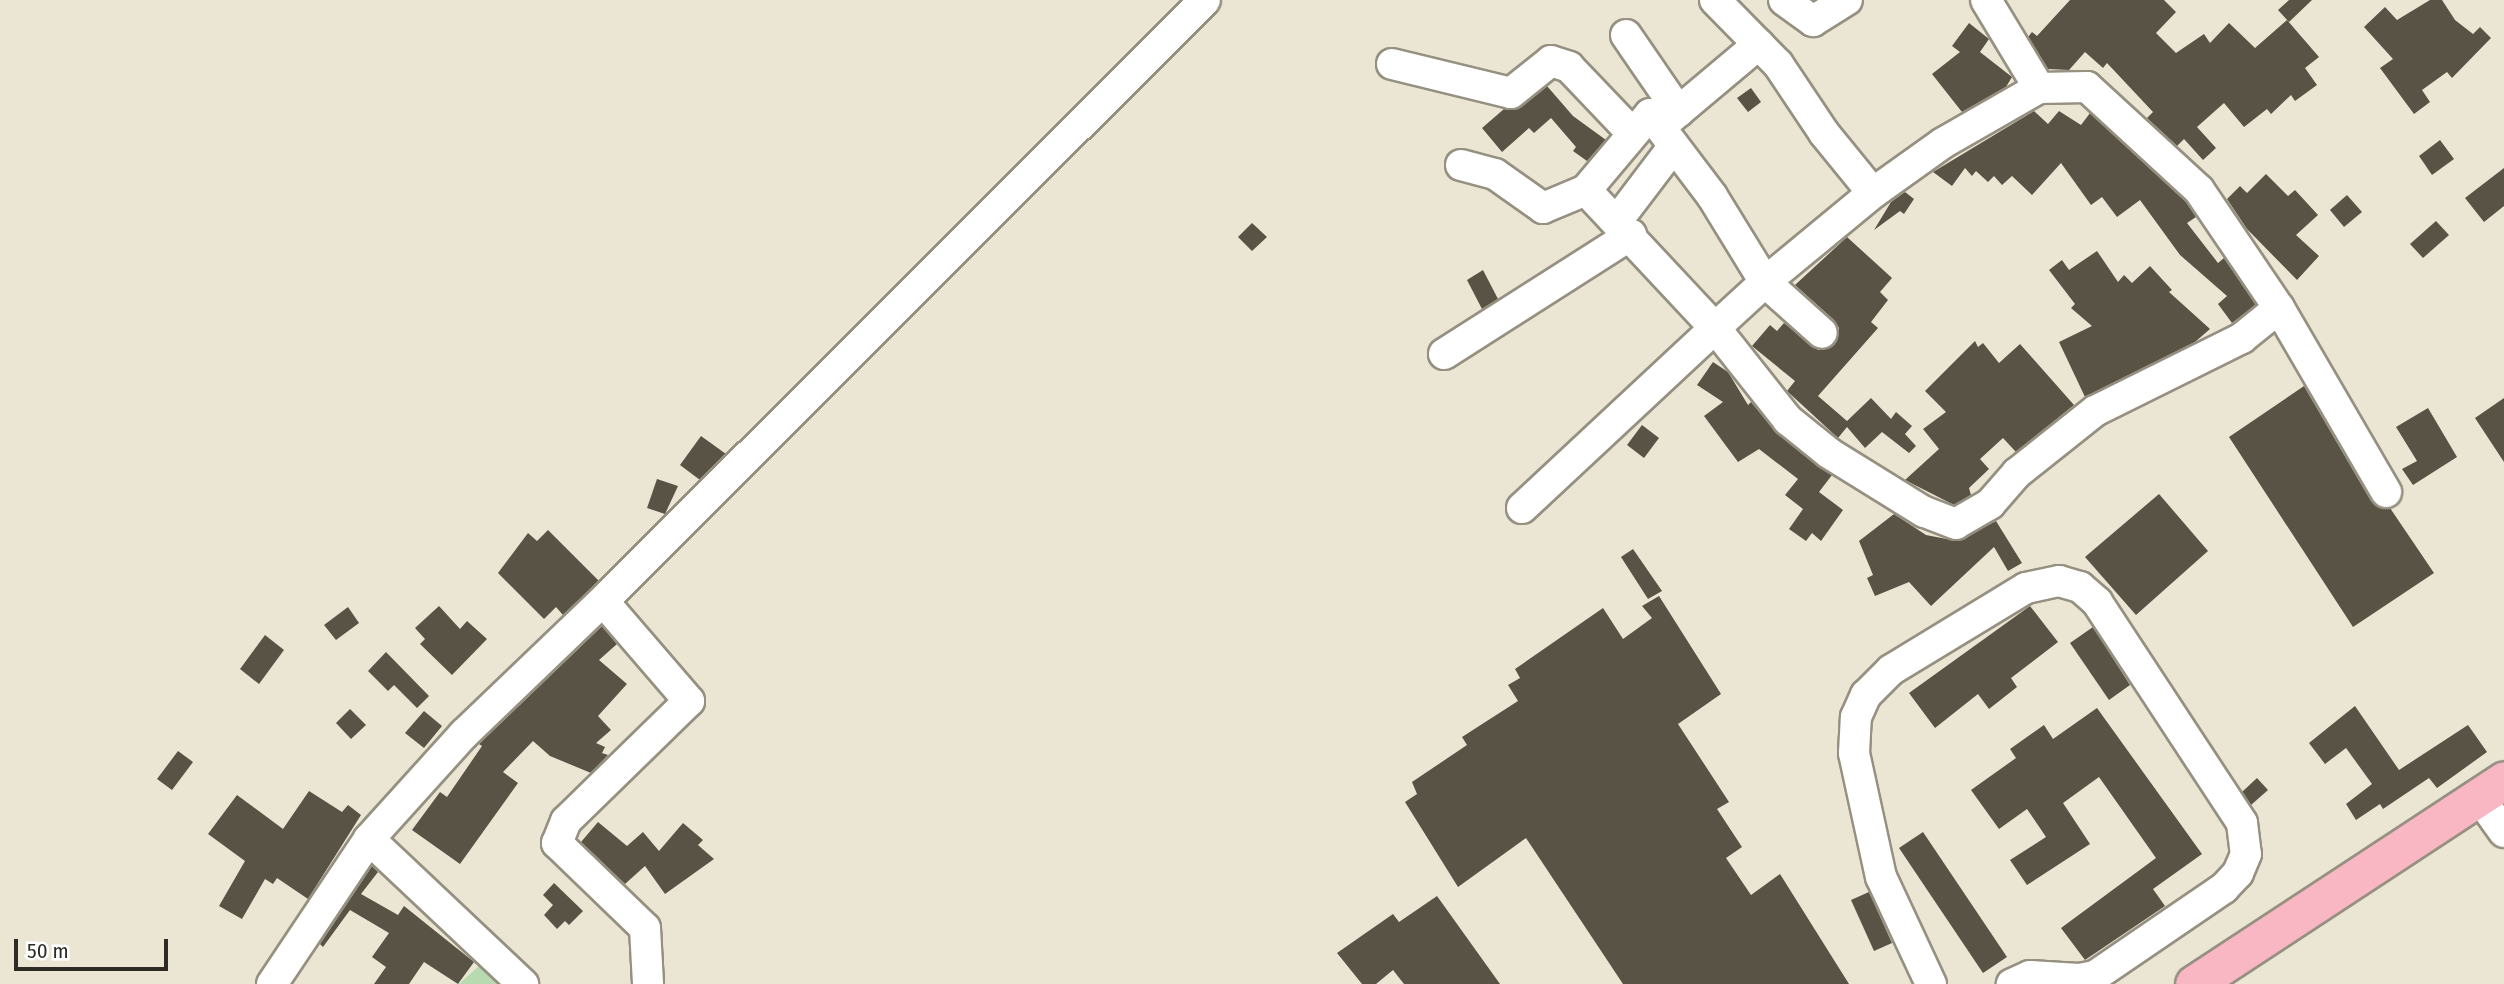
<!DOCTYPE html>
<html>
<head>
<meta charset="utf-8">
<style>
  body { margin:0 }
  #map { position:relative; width:2504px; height:984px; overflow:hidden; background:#ebe5d4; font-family:"Fira Sans Condensed",sans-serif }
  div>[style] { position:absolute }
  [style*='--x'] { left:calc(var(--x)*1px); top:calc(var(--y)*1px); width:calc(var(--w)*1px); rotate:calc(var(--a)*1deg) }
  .green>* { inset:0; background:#b7dab1 }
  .building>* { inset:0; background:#585344 }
  .roads { filter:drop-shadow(2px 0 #969080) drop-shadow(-2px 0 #969080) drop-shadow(0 2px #969080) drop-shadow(0 -2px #969080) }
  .minor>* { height:30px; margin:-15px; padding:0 15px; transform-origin:15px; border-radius:15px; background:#fff }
  .major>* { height:37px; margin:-18.5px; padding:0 18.5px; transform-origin:18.5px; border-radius:18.5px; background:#f9b6c3 }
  span { translate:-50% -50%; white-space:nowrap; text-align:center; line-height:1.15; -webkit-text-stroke:7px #fff; paint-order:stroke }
  .scale { position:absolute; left:14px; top:939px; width:154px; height:32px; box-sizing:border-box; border:4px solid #2d2b24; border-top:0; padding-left:9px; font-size:21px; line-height:24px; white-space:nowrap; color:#2d2b24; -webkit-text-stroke:5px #fff; paint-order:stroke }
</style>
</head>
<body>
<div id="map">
  <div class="green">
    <i style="clip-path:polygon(481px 964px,502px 984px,459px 984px)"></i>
  </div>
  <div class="building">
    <i style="clip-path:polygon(2070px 0,2164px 0,2176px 12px,2156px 33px,2176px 53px,2204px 34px,2210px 43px,2229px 23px,2255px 48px,2287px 20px,2319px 57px,2305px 68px,2317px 85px,2295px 101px,2291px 95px,2271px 114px,2267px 109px,2244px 127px,2224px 103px,2197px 127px,2216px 148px,2203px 160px,2184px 139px,2177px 146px,2147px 118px,2153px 112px,2107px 63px,2103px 68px,2085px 52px,2069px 70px,2048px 69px,2028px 37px,2032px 32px,2037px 36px)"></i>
    <i style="clip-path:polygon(2289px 0,2312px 0,2289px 22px,2278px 10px)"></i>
    <i style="clip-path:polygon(2430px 0,2442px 0,2455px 20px,2473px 34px,2480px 27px,2491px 38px,2452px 78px,2447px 72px,2422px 90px,2430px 102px,2414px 114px,2380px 68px,2393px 59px,2364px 27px,2385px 7px,2397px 20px)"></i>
    <i style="clip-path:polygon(1969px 23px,1989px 39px,1980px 52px,2012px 77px,2006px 87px,1962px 112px,1932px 74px,1960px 52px,1952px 46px)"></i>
    <i style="clip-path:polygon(1547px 86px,1573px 116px,1606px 140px,1587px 161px,1573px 151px,1576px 147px,1551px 118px,1534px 133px,1529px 128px,1502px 152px,1482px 128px,1504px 109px,1521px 107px)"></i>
    <i style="clip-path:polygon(1751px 88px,1761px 102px,1748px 112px,1737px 98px)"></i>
    <i style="clip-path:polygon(2034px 111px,2048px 124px,2059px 111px,2081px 125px,2090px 113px,2186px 202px,2196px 217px,2187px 223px,2218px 263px,2224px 258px,2256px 305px,2232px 323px,2218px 304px,2227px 296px,2180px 255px,2140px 200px,2117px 217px,2102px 197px,2091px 205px,2061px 163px,2032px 195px,2012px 176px,2002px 185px,1994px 176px,1988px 182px,1976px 171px,1972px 176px,1965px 168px,1952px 186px,1933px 172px)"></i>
    <i style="clip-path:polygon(2440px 140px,2454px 159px,2432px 175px,2419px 156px)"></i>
    <i style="clip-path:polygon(2504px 168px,2504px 206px,2484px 222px,2465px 198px)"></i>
    <i style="clip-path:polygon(2266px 174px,2288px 196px,2295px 190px,2318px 215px,2296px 235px,2319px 256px,2297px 280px,2247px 229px,2227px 199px,2240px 186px,2247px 193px)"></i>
    <i style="clip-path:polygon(1905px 192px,1914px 199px,1904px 214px,1900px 211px,1874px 230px,1891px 202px)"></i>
    <i style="clip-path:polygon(2347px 195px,2362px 212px,2344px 227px,2330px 210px)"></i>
    <i style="clip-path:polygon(2436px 221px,2449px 235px,2423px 258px,2410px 244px)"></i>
    <i style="clip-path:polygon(1252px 223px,1267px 237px,1252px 251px,1238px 237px)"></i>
    <i style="clip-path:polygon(1847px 237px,1892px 278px,1880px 292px,1888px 300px,1871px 322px,1878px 328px,1818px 396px,1847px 421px,1871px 398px,1891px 419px,1896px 412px,1912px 426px,1905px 434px,1916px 446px,1909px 453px,1882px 432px,1865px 448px,1847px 427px,1838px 438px,1787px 391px,1795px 381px,1752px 346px,1770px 325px,1777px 331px,1784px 323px,1818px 350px,1835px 344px,1839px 328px,1834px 320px,1795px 285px)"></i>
    <i style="clip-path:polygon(2097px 251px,2118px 282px,2124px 275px,2132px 283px,2150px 266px,2172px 290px,2169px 292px,2210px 329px,2195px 342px,2085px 397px,2059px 342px,2092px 326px,2071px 308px,2075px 304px,2049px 270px,2062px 260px,2069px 270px)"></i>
    <i style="clip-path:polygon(1483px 270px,1498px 299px,1482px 309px,1467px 280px)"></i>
    <i style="clip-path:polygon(1975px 341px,1978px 347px,1983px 343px,1999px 363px,2020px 344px,2074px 405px,2016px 452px,2003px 438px,1980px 459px,1989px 469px,1969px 488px,1971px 495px,1954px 505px,1905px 480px,1939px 449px,1923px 429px,1946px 412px,1925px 391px)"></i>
    <i style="clip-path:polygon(1713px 362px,1728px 372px,1748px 405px,1751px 402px,1777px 433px,1832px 475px,1819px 492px,1843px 510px,1821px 541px,1812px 533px,1806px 541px,1789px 529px,1803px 509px,1785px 495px,1798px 479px,1759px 449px,1738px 462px,1704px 416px,1723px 402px,1697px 385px)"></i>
    <i style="clip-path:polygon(2304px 386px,2371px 501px,2378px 507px,2390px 508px,2434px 573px,2353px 627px,2229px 437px)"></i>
    <i style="clip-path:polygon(2504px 398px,2504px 462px,2475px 418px)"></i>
    <i style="clip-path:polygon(2428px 408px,2457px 457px,2413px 485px,2402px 469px,2417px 461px,2396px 427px)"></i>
    <i style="clip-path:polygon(1642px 425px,1659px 438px,1644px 458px,1627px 445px)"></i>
    <i style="clip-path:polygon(701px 436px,726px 454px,700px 480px,680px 465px)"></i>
    <i style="clip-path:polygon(657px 479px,678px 486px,665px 514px,647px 508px)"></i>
    <i style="clip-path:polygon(2159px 494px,2208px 551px,2136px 615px,2085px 557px)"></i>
    <i style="clip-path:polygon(1894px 514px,1926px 535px,1957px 541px,1996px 521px,2022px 563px,2008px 571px,1994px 547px,1931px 606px,1909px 582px,1875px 596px,1867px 578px,1873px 575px,1859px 541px)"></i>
    <i style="clip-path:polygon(548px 530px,599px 581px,563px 615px,556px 607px,544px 619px,498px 573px,528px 533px,537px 541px)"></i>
    <i style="clip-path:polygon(1633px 549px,1662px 591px,1648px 599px,1621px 557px)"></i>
    <i style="clip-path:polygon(1659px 596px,1721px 694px,1678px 724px,1729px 802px,1717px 809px,1742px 847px,1726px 858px,1751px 895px,1780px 874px,1849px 984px,1623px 984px,1526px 838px,1458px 887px,1405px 802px,1417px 794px,1412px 782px,1467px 745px,1462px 737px,1518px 701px,1508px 685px,1520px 678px,1515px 669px,1603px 608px,1623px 639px,1652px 618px,1642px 606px)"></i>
    <i style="clip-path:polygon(439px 606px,460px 629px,467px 621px,487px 639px,452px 675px,420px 644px,425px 639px,415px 628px)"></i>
    <i style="clip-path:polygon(2030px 606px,2058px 642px,2011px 678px,2017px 687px,1989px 709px,1978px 694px,1935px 728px,1909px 693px)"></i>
    <i style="clip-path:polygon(348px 607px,359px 623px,336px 640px,324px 625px)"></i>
    <i style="clip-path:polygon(602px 626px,617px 644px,599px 660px,627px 684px,598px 716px,611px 730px,596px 743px,605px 747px,602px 753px,608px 755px,591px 773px,550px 756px,533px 741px,503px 772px,518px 783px,460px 864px,412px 830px,440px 792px,447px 797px,482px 746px,479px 744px)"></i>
    <i style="clip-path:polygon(2093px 627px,2130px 685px,2109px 700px,2070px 643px)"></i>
    <i style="clip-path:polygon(265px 635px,284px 650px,259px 684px,240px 669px)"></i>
    <i style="clip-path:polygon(386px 652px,429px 696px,417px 708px,394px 685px,388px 691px,368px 671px)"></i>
    <i style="clip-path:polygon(2355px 706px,2399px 770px,2468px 725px,2487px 752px,2437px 788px,2429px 778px,2383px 809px,2380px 804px,2356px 820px,2346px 804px,2372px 784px,2346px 748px,2325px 764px,2309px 743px)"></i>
    <i style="clip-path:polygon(2097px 708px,2202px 854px,2153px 889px,2165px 906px,2085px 960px,2061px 928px,2156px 858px,2099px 777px,2063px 803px,2090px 844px,2027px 885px,2010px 860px,2046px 837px,2027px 809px,1999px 829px,1971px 790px,2016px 758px,2010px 749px,2044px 725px,2053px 739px)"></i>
    <i style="clip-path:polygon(350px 709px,366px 725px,351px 739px,336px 723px)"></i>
    <i style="clip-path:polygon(424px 711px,442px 726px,424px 748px,405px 733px)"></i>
    <i style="clip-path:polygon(178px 751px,193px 762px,172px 790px,157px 779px)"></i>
    <i style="clip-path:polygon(2257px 778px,2268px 790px,2251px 805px,2242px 792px)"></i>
    <i style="clip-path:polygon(309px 791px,342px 812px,348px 805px,361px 815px,308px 899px,277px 878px,273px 884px,265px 879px,242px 919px,219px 906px,245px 861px,208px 834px,237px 795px,283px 829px)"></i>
    <i style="clip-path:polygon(598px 822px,627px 846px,643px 832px,659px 851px,683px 823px,703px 840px,698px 845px,714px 859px,665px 894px,645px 866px,625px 884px,581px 842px)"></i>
    <i style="clip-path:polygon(1923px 832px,2007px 957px,1983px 973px,1899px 848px)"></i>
    <i style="clip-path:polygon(372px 866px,378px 872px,361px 894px,398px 915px,404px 906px,474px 962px,458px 984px,424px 962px,409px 984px,374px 984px,386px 967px,372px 957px,389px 933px,350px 910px,323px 947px,320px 944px)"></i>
    <i style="clip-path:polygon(554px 883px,583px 911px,569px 925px,565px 921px,557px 929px,544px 915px,553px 905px,543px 895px)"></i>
    <i style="clip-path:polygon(1869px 892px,1892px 943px,1874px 951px,1851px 900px)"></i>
    <i style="clip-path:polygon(1437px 896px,1500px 984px,1404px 984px,1393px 970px,1376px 984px,1362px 984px,1337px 953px,1393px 914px,1399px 922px)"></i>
  </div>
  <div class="roads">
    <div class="minor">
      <i style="--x:1715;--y:0;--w:90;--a:45.5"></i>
      <i style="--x:1778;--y:64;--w:83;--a:56.3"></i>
      <i style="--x:1824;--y:133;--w:77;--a:50.8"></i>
      <i style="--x:1784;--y:0;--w:36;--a:36"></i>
      <i style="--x:1813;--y:21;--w:40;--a:-32"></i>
      <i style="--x:1986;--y:0;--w:103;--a:58.9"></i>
      <i style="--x:1626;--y:35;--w:93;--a:55.5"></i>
      <i style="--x:1392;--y:64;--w:122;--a:13.7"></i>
      <i style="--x:1511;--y:93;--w:51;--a:-38.7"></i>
      <i style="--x:1551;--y:61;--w:19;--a:18"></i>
      <i style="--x:1569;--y:67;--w:91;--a:46.3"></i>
      <i style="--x:1660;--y:127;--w:129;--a:-40"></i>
      <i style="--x:1461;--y:165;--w:35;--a:15"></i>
      <i style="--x:1495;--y:174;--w:59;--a:35.3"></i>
      <i style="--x:1543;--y:208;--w:47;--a:-22.7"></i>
      <i style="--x:1617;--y:221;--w:94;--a:-52.8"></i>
      <i style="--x:2279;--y:308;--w:213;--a:59.8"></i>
      <i style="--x:1444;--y:354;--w:222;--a:-32.5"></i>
      <i style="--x:1522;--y:508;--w:264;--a:-43"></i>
      <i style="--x:1715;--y:328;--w:68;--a:-42.6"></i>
      <i style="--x:1765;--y:282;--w:140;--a:-39.5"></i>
      <i style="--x:1873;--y:193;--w:86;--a:-35.5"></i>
      <i style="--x:1943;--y:143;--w:111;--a:-29.8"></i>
      <i style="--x:2039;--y:88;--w:48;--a:-1.2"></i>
      <i style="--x:2087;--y:87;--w:152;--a:42.6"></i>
      <i style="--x:2199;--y:190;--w:143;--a:55.9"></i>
      <i style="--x:2279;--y:308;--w:48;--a:141"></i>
      <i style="--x:2242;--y:338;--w:164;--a:153.6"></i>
      <i style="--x:2095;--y:411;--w:100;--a:141.5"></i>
      <i style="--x:2017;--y:473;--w:41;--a:131.1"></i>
      <i style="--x:1990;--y:504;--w:39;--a:150"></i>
      <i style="--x:1956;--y:524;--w:34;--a:-159"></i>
      <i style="--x:1924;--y:512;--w:112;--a:-148.2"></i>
      <i style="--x:1829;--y:453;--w:53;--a:-141.2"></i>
      <i style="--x:1788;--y:420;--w:117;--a:-128.4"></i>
      <i style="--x:1715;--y:328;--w:189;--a:-133.1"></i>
      <i style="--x:1586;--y:190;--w:99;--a:-49.9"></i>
      <i style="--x:1650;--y:114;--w:103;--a:52.9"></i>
      <i style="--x:1712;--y:196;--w:101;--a:58.4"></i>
      <i style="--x:1765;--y:282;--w:76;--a:41.8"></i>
      <i style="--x:603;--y:601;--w:132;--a:49.3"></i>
      <i style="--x:689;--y:701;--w:172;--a:135.7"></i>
      <i style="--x:566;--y:821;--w:24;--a:112"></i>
      <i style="--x:557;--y:843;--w:122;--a:44"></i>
      <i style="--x:645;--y:928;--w:56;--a:86.9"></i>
      <i style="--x:2479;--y:797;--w:43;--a:54.5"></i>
      <i style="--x:369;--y:839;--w:212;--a:43.3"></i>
      <i style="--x:272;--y:984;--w:174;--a:-56.2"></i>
      <i style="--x:369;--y:839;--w:142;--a:-47.9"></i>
      <i style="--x:464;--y:734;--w:201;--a:-43.8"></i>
      <i style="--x:609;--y:595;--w:842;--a:-44.95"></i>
      <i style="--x:1931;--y:984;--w:118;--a:-115"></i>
      <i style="--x:1881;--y:877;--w:127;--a:-102.3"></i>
      <i style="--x:1854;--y:753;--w:36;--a:-87"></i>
      <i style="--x:1856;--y:717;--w:24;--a:-66"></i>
      <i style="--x:1866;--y:695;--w:35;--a:-45"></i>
      <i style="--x:1891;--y:670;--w:158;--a:-31.3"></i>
      <i style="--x:2026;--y:588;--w:34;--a:-12"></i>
      <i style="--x:2059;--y:581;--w:22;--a:16"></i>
      <i style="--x:2080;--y:587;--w:23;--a:41"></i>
      <i style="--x:2097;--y:602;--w:264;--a:56.7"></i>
      <i style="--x:2242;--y:823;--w:31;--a:83"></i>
      <i style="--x:2246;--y:854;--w:21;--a:113"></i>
      <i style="--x:2238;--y:873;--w:21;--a:133"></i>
      <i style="--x:2224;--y:888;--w:156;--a:145.7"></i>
      <i style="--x:2095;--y:976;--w:16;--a:169"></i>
      <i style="--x:2079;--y:979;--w:49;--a:-176.5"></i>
      <i style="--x:2030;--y:976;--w:20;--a:156"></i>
    </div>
    <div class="major">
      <i style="--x:2194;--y:984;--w:371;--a:-33.3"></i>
    </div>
  </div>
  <div class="scale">50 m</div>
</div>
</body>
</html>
